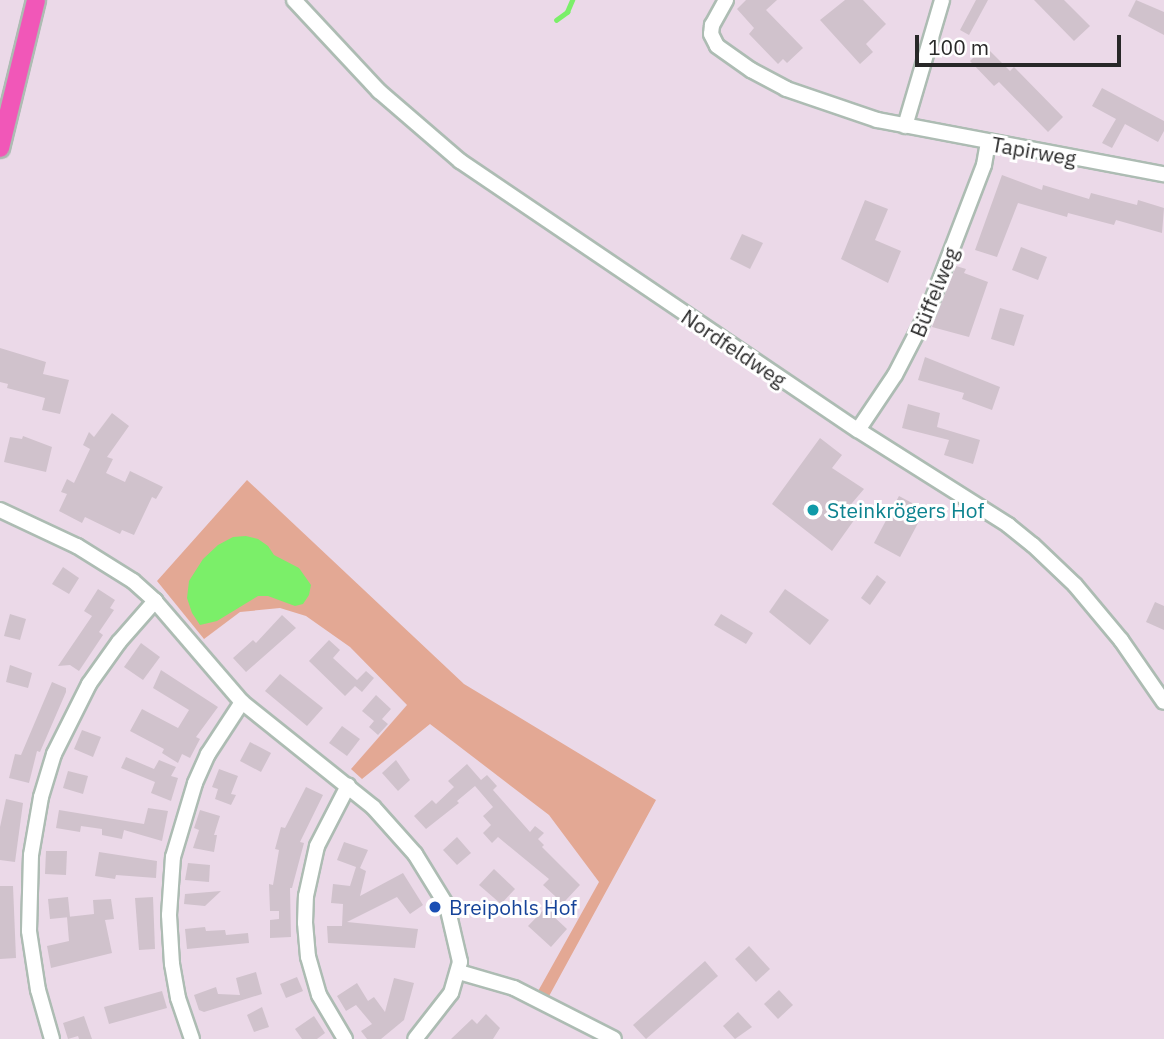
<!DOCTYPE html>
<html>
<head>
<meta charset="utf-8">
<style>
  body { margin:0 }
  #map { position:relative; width:1164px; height:1039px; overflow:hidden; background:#ebd9e8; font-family:"IBM Plex Sans",sans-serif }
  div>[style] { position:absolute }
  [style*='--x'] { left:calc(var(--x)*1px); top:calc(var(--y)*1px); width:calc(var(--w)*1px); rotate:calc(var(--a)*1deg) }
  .green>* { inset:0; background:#e3a894 }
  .water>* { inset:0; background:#7bef69 }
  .stream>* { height:4.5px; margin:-2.25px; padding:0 2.25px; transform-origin:2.25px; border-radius:2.25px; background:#7bef69 }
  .building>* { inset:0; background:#d0c2cc }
  .roads { filter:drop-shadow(2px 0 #adbcb3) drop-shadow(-2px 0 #adbcb3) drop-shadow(0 2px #adbcb3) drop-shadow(0 -2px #adbcb3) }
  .minor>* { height:14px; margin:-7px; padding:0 7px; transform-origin:7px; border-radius:7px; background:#fff }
  .major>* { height:18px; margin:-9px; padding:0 9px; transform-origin:9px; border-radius:9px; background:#f157b8 }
  .dots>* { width:19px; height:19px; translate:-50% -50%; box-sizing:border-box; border:4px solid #fff; border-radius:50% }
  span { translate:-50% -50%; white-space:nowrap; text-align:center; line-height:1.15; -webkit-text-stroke:6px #fff; paint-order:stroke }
  .street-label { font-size:21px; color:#282828 }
  .culture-label { font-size:21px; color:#0d838f }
  .left { translate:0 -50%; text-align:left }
  .transit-label { font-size:21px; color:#164399 }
  .scale { position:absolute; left:915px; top:35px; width:206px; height:32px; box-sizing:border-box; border:4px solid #282828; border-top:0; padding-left:9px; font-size:21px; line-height:24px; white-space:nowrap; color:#282828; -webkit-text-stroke:5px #fff; paint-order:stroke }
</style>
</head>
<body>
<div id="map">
  <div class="green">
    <i style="clip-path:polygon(247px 480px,464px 684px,656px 800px,548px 998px,537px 993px,599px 882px,549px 815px,430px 724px,362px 779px,351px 769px,407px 705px,350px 647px,306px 616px,280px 608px,240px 612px,204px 639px,157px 581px)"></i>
  </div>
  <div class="water">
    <i style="clip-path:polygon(246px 536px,258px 539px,268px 546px,274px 555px,299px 568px,311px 585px,309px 595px,303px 604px,295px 606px,268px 596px,258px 596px,217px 621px,200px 625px,192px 613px,187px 598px,189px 581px,203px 559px,218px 545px,233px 537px)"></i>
  </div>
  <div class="stream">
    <i style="--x:556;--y:20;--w:14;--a:-36"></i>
    <i style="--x:567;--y:12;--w:13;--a:-67"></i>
  </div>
  <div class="building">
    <i style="clip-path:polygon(746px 0,777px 0,766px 10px,803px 48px,787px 63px,783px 59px,778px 64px,749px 34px,754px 28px,737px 9px)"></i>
    <i style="clip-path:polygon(845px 0,863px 0,886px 24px,866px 44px,873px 52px,860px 64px,820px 20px)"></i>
    <i style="clip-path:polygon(976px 0,988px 0,969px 35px,960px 30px)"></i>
    <i style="clip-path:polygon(1034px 0,1064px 0,1090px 26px,1074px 41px)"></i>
    <i style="clip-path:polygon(1136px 0,1164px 12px,1164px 35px,1128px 16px)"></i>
    <i style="clip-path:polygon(985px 46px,1010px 71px,1014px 67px,1063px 117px,1048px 132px,999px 82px,994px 86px,970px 61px)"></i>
    <i style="clip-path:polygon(1102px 88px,1164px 121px,1164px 131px,1158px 142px,1125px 124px,1112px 148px,1102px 143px,1116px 119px,1092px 106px)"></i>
    <i style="clip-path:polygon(1002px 175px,1042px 190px,1043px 185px,1089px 199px,1091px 193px,1137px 205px,1138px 200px,1164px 208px,1162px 233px,1116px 220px,1114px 225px,1068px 213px,1067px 217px,1018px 203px,997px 257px,975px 250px)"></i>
    <i style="clip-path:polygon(865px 200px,888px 209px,875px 240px,901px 251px,888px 283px,841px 259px)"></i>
    <i style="clip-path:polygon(742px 234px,763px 243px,750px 269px,730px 259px)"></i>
    <i style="clip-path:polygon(1021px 247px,1047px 257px,1038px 280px,1012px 270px)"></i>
    <i style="clip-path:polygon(956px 266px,966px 269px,964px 273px,988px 282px,969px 337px,932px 327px)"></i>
    <i style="clip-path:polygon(1000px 308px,1024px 315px,1014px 346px,991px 339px)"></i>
    <i style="clip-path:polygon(0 348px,46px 362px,43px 374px,69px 380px,60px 414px,42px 410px,45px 398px,7px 388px,8px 384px,0 382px)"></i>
    <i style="clip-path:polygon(925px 357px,1000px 387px,992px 410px,962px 399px,964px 393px,918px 380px)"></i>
    <i style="clip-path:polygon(908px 404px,940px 413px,937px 427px,980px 440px,973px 464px,944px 455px,949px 440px,902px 428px)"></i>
    <i style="clip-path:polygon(112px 413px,129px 426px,107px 457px,113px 459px,106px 473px,125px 482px,130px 471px,163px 487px,156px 499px,152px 497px,134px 535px,122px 530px,120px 534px,85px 517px,82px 523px,59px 511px,67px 494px,61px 492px,67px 479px,74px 483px,90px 449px,83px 445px,89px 432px,94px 437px)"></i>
    <i style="clip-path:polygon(23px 436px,52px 447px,46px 472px,4px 462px,10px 437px,22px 439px)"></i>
    <i style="clip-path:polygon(820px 438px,842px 455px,832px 468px,864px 489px,847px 509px,857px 516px,832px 551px,772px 504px)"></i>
    <i style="clip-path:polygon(899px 496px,925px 510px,900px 557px,874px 543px)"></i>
    <i style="clip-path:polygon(63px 567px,79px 578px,69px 594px,52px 584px)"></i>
    <i style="clip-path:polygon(877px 575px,886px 582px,870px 605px,861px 598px)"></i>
    <i style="clip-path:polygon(98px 589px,115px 600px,110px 608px,114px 610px,99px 632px,103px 635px,79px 671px,70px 665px,58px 666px,92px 616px,84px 611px)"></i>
    <i style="clip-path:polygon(785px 589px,829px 620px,810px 645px,769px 612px)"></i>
    <i style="clip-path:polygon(1155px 602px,1164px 606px,1164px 630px,1146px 622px)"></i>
    <i style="clip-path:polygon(10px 614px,26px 619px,20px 640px,4px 636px)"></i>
    <i style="clip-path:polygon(721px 614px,753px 633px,746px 644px,714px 625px)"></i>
    <i style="clip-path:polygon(282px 615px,296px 628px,246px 672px,233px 658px,253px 640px,256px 643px)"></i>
    <i style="clip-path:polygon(329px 640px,340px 650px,333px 658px,357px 680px,366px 671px,374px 678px,362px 692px,355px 686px,345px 696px,309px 661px)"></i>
    <i style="clip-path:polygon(141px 643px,160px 657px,143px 680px,124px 667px)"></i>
    <i style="clip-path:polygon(10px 665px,32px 673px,28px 688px,6px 682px)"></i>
    <i style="clip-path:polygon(161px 670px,218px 707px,196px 737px,200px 739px,190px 758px,182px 754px,178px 763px,162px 753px,164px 749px,130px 731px,142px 709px,178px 728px,189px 710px,153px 688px)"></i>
    <i style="clip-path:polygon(280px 674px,323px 708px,307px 726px,265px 691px)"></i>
    <i style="clip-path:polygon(52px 682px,66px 688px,66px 692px,40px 752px,37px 751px,29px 783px,9px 778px,15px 754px,21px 755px)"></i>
    <i style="clip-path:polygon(376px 695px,391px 709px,382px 719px,388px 724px,378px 735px,369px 727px,374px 721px,362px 711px)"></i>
    <i style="clip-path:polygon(342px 726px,360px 739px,347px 756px,329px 743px)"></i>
    <i style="clip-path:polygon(82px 730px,101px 737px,93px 757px,74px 749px)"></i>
    <i style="clip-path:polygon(250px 742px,271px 753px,261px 772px,240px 761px)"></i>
    <i style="clip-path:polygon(126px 757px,154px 769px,159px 760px,176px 767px,171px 776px,178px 778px,171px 801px,151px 793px,155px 782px,121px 768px)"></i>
    <i style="clip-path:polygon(396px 760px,410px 780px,398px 791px,382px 773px)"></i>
    <i style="clip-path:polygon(467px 764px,481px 780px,487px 775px,497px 786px,493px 790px,530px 832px,535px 826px,544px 833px,538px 839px,544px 845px,542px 847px,580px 885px,552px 915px,567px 929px,551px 947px,528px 926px,556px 897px,543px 885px,549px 879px,498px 837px,492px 843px,483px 833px,491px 825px,483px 816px,493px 807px,475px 786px,457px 801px,459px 803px,426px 829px,414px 816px,432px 800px,436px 804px,454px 787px,448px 781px)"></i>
    <i style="clip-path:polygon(219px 769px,238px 776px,231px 794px,236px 795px,231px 805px,215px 799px,218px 789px,212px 787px)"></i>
    <i style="clip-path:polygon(68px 771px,88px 776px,83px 794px,63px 788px)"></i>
    <i style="clip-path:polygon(306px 787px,323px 795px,300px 842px,304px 843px,292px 888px,290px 888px,291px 937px,270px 938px,270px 920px,279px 919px,279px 911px,270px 911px,269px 884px,273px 885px,279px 850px,275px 849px,281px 827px,285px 828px)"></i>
    <i style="clip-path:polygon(6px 799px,23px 803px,15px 862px,0 860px,0 827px)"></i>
    <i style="clip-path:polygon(148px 808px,168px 811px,162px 841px,124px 830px,122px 839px,102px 835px,102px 829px,81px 826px,80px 832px,56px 828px,59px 810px,144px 824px)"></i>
    <i style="clip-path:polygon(200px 810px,220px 816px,214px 835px,217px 835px,214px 852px,193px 848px,199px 830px,194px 828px)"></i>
    <i style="clip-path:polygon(457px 837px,471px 853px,457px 865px,443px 850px)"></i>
    <i style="clip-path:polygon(344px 842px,368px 850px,360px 868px,366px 871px,360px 896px,403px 873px,423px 905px,410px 914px,397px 897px,347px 922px,418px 929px,415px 948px,328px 943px,327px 926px,342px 926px,343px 904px,331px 903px,333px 884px,350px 886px,356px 867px,337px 860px)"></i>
    <i style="clip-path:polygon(46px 851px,67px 851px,66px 875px,45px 874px)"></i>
    <i style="clip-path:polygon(99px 852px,157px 861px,156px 878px,116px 875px,115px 879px,95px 876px)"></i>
    <i style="clip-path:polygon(188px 863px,210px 865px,209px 882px,185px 880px)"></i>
    <i style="clip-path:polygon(494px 869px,515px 889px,501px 904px,479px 885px)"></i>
    <i style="clip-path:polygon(0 886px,13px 886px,16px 958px,0 959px)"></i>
    <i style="clip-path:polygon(221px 891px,205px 906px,184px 904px,185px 894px)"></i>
    <i style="clip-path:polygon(68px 897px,70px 917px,50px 919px,48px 899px)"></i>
    <i style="clip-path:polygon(153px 897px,155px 949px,139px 950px,135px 898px)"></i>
    <i style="clip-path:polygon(111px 899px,114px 919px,105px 920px,112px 953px,51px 968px,47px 946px,69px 941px,67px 917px,94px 914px,93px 900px)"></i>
    <i style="clip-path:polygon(205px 927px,206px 931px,225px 930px,226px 935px,248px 933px,249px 943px,187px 949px,185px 929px)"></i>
    <i style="clip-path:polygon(749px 946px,770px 969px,756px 982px,735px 959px)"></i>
    <i style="clip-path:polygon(705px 961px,718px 976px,646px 1039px,633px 1025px)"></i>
    <i style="clip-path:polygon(256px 972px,262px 994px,204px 1012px,199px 1010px,194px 995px,216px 987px,218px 994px,240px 995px,236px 978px)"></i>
    <i style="clip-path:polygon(297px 977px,303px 991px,286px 998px,280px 984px)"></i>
    <i style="clip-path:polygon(394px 978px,414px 983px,404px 1020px,381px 1039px,367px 1039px,361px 1031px,372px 1024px,356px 1005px,346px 1011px,337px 996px,357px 983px,368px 1001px,374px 997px,385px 1012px)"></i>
    <i style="clip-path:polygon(779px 990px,793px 1005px,778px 1019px,764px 1004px)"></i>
    <i style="clip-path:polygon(162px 991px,167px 1008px,109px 1024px,104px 1007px)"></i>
    <i style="clip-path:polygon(262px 1007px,269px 1027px,254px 1032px,247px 1015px)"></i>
    <i style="clip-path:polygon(738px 1012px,752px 1027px,735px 1039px,723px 1026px)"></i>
    <i style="clip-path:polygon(486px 1014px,500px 1028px,493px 1039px,451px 1039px,472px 1019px,477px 1024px)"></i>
    <i style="clip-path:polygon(84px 1016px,92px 1039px,79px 1039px,78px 1036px,68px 1039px,63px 1023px)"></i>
    <i style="clip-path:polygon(314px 1016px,325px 1033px,317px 1039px,302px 1039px,295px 1029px)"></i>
  </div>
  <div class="roads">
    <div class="minor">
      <i style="--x:294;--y:0;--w:125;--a:47"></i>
      <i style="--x:379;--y:91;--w:107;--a:40.8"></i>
      <i style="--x:460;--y:161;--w:480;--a:34.1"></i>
      <i style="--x:858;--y:430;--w:178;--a:32.3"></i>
      <i style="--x:1008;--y:525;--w:32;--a:39"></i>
      <i style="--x:1033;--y:545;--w:58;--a:43.6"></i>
      <i style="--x:1075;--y:585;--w:72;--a:50.1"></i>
      <i style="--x:1121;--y:640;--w:75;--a:55.3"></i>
      <i style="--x:726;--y:0;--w:29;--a:119"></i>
      <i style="--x:712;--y:25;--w:9;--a:96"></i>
      <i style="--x:711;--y:34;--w:13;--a:63"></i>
      <i style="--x:717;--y:46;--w:42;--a:35.2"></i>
      <i style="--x:751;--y:70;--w:40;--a:28"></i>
      <i style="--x:786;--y:89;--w:96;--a:18.8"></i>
      <i style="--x:877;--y:120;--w:292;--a:10.7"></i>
      <i style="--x:905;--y:126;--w:131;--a:-73.6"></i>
      <i style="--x:858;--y:430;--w:66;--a:-56.1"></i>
      <i style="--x:895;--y:375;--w:72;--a:-62.7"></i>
      <i style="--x:928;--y:311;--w:156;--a:-69"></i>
      <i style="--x:984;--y:165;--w:22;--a:-80"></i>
      <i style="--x:0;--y:510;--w:85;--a:25.1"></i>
      <i style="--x:77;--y:546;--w:66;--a:32"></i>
      <i style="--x:133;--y:581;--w:30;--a:42"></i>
      <i style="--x:155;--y:601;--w:133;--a:49.3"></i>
      <i style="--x:242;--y:702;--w:168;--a:38.7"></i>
      <i style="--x:373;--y:807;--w:63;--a:48.2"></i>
      <i style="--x:415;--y:854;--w:61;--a:58.4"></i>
      <i style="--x:447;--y:906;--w:57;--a:76.9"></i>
      <i style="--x:460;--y:962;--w:32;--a:106"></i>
      <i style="--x:451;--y:993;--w:58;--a:128"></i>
      <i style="--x:459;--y:972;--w:57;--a:16.2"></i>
      <i style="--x:514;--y:988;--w:112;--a:27"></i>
      <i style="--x:52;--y:1039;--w:51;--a:-105.9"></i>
      <i style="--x:38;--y:990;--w:60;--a:-98.7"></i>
      <i style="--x:29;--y:931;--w:76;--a:-88.5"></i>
      <i style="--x:31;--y:855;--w:59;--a:-80.2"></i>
      <i style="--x:41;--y:797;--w:45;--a:-73.2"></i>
      <i style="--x:54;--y:754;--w:78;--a:-63.4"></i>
      <i style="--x:89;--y:684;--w:52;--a:-54.5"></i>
      <i style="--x:119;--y:642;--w:55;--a:-48.7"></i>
      <i style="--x:192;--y:1039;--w:43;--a:-108.9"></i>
      <i style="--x:178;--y:998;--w:35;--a:-100"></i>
      <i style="--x:172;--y:964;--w:49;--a:-93.5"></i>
      <i style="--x:169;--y:915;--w:58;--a:-86.1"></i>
      <i style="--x:173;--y:857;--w:77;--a:-73.4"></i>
      <i style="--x:195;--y:783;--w:32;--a:-66"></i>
      <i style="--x:208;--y:754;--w:62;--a:-56.8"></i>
      <i style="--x:345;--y:1039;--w:51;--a:-120.6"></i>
      <i style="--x:319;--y:995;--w:40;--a:-106"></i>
      <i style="--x:308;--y:957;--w:34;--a:-95"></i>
      <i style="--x:305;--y:923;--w:27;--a:-88"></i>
      <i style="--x:306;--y:896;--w:51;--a:-77.6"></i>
      <i style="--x:317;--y:846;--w:68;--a:-62.7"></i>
    </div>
    <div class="major">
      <i style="--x:0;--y:148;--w:152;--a:-76.3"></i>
    </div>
  </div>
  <div class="dots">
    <i style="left:813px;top:510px;background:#0f9aa8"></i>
    <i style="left:435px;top:907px;background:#1a4fb4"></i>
  </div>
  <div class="street-label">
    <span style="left:1034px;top:151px;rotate:10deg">Tapirweg</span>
    <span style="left:934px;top:292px;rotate:-68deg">Büffelweg</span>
    <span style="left:734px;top:348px;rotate:34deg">Nordfeldweg</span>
  </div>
  <div class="culture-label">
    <span class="left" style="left:827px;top:510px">Steinkrögers Hof</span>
  </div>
  <div class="transit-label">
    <span class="left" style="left:449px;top:907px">Breipohls Hof</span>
  </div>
  <div class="scale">100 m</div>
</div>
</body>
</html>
